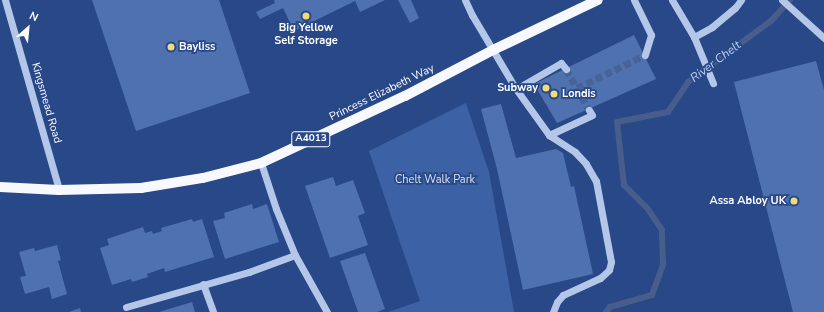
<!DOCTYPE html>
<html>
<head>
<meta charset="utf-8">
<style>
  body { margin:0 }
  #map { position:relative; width:824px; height:312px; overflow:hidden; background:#284888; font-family:"Nunito Sans",sans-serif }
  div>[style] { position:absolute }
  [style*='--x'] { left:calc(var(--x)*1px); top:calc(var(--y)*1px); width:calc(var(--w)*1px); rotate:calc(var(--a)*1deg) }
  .green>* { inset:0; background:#3c61a5 }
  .stream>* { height:6px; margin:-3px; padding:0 3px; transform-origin:3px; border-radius:3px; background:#475e8c }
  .building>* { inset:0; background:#5071b0 }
  .minor-tunnel>* { height:7px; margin-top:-3.5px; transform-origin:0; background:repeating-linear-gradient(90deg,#48639a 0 7px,transparent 0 10.5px) }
  .minor>* { height:7px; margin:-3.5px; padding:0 3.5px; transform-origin:3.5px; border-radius:3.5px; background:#b4c7e9 }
  .major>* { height:10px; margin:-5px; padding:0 5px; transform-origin:5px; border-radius:5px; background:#f7f9fe }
  .dots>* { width:11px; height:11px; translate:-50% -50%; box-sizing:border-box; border:2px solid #284888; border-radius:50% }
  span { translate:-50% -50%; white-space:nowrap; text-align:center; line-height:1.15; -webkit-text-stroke:3.5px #284888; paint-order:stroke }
  .shield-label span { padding:1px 3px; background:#284888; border:1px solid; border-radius:3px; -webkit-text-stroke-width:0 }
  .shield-label { font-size:10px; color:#fff; font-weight:700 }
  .poi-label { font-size:11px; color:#fff; font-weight:700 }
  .left { translate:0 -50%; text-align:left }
  .right { translate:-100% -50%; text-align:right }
  .street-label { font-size:11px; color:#fff }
  .park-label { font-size:11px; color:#d8e3f7 }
  .water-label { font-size:12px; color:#c0d1f0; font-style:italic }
  .north { position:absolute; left:8px; top:8px; width:40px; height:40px; -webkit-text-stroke:3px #284888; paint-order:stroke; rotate:27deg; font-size:11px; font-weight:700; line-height:16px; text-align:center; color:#fff }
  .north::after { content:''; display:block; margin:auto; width:14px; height:18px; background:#fff; clip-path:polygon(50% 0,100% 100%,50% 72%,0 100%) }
</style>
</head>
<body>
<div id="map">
  <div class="green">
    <i style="clip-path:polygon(466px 103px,489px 172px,514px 312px,388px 312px,420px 301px,369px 151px)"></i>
  </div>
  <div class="stream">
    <i style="--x:606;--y:312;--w:6;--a:-51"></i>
    <i style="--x:610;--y:307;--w:44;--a:-15.9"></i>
    <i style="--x:652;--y:295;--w:33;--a:-70"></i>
    <i style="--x:663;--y:264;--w:34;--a:-92"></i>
    <i style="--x:662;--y:230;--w:25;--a:-124"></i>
    <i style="--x:648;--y:209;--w:34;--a:-135"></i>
    <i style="--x:624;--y:185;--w:63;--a:-96.3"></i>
    <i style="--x:617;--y:122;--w:52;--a:-11.1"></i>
    <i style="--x:668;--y:112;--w:36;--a:-56"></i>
    <i style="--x:688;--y:82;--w:104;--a:-36.4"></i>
    <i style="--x:772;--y:20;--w:27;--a:-48"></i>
  </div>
  <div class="building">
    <i style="clip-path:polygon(92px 0,219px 0,250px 93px,136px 131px)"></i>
    <i style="clip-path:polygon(274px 0,385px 0,360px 12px,355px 1px,294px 31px,283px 8px,260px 19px,256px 12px,275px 3px)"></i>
    <i style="clip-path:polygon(398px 0,411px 0,419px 18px,410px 23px)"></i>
    <i style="clip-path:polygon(634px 35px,656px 79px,557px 123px,534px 84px)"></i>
    <i style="clip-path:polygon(816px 61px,824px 90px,824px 312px,793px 312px,734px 82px)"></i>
    <i style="clip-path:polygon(501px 104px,516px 158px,556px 149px,563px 153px,571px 187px,574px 186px,593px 274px,523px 290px,497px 169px,481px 109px)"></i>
    <i style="clip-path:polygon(333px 177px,336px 186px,353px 180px,365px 213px,358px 216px,368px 245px,330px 258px,305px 186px)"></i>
    <i style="clip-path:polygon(252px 204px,253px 209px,267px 204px,279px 242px,225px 259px,213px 221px,225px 218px,224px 213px)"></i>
    <i style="clip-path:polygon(192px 219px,193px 222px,202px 219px,214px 257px,165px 272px,164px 268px,147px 274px,148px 277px,132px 282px,131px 279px,112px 285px,100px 248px,109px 245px,107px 239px,143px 227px,145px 233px,152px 231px,153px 234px,162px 231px,161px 228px)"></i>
    <i style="clip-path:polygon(57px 245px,61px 260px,58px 261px,67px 294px,52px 299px,49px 287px,25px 294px,20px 277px,26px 276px,19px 252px,34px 248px,35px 251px)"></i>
    <i style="clip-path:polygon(365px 253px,385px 309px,377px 312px,358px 312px,340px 261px)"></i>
    <i style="clip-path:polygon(192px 302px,195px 312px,159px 312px)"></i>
    <i style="clip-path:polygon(80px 308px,81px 312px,69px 312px)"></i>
  </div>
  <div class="minor-tunnel">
    <i style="--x:566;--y:69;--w:47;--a:60.7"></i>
    <i style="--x:577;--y:88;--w:76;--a:-25.9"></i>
  </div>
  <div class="minor">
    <i style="--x:5;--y:0;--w:198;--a:74.1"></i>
    <i style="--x:465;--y:0;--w:17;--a:65"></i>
    <i style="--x:472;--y:15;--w:86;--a:59.3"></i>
    <i style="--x:516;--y:89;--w:57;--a:54.3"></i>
    <i style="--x:549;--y:135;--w:47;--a:-24.9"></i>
    <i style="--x:592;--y:115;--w:6;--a:-121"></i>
    <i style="--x:634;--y:0;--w:39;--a:64"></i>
    <i style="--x:651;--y:35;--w:21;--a:107"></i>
    <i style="--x:672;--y:0;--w:43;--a:59.3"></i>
    <i style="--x:694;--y:37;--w:50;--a:67.6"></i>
    <i style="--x:782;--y:0;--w:57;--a:42.1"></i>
    <i style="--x:694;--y:37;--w:21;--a:-29"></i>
    <i style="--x:712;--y:27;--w:30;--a:-40"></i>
    <i style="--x:735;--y:8;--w:10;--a:-53"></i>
    <i style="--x:516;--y:89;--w:52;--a:-30"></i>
    <i style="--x:561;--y:63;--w:8;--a:50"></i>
    <i style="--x:549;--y:135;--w:31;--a:33"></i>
    <i style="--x:575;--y:152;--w:16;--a:47"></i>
    <i style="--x:586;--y:164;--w:20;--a:60"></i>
    <i style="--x:596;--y:181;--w:82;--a:79.5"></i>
    <i style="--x:611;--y:262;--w:8;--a:104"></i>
    <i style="--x:609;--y:270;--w:12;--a:138"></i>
    <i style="--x:600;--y:278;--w:41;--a:155.3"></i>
    <i style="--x:563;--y:295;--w:9;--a:131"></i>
    <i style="--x:557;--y:302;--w:11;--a:112"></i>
    <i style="--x:261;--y:163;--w:48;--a:71.9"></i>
    <i style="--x:276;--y:209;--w:50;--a:67.6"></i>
    <i style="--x:295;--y:255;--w:65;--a:60.7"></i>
    <i style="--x:203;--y:284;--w:30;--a:70"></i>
    <i style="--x:126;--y:307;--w:128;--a:-15.9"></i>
    <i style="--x:249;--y:272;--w:49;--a:-20.3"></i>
  </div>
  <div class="major">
    <i style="--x:0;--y:187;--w:59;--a:2.9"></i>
    <i style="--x:59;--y:190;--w:82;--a:-1.4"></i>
    <i style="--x:141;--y:188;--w:63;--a:-9.2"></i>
    <i style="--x:203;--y:178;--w:60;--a:-14.5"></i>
    <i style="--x:261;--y:163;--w:159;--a:-25"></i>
    <i style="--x:405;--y:96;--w:99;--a:-27.6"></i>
    <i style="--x:493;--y:50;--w:116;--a:-25.5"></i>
  </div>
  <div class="dots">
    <i style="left:306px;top:16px;background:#f1da7a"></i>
    <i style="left:171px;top:47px;background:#f1da7a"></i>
    <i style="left:546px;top:88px;background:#f1da7a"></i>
    <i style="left:554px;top:94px;background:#f1da7a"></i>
    <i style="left:794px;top:201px;background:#f1da7a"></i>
  </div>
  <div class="shield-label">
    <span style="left:311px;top:139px">A4013</span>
  </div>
  <div class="poi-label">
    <span style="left:306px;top:35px">Big Yellow<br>Self Storage</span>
    <span class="left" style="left:179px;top:47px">Bayliss</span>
    <span class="right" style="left:538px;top:88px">Subway</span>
    <span class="left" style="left:562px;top:94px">Londis</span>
    <span class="right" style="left:786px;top:201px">Assa Abloy UK</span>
  </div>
  <div class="street-label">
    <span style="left:382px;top:93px;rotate:-26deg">Princess Elizabeth Way</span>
    <span style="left:46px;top:103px;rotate:74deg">Kingsmead Road</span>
  </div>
  <div class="park-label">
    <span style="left:435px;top:180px">Chelt Walk Park</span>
  </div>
  <div class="water-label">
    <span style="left:716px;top:62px;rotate:-37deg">River Chelt</span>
  </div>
  <div class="north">N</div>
</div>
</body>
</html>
